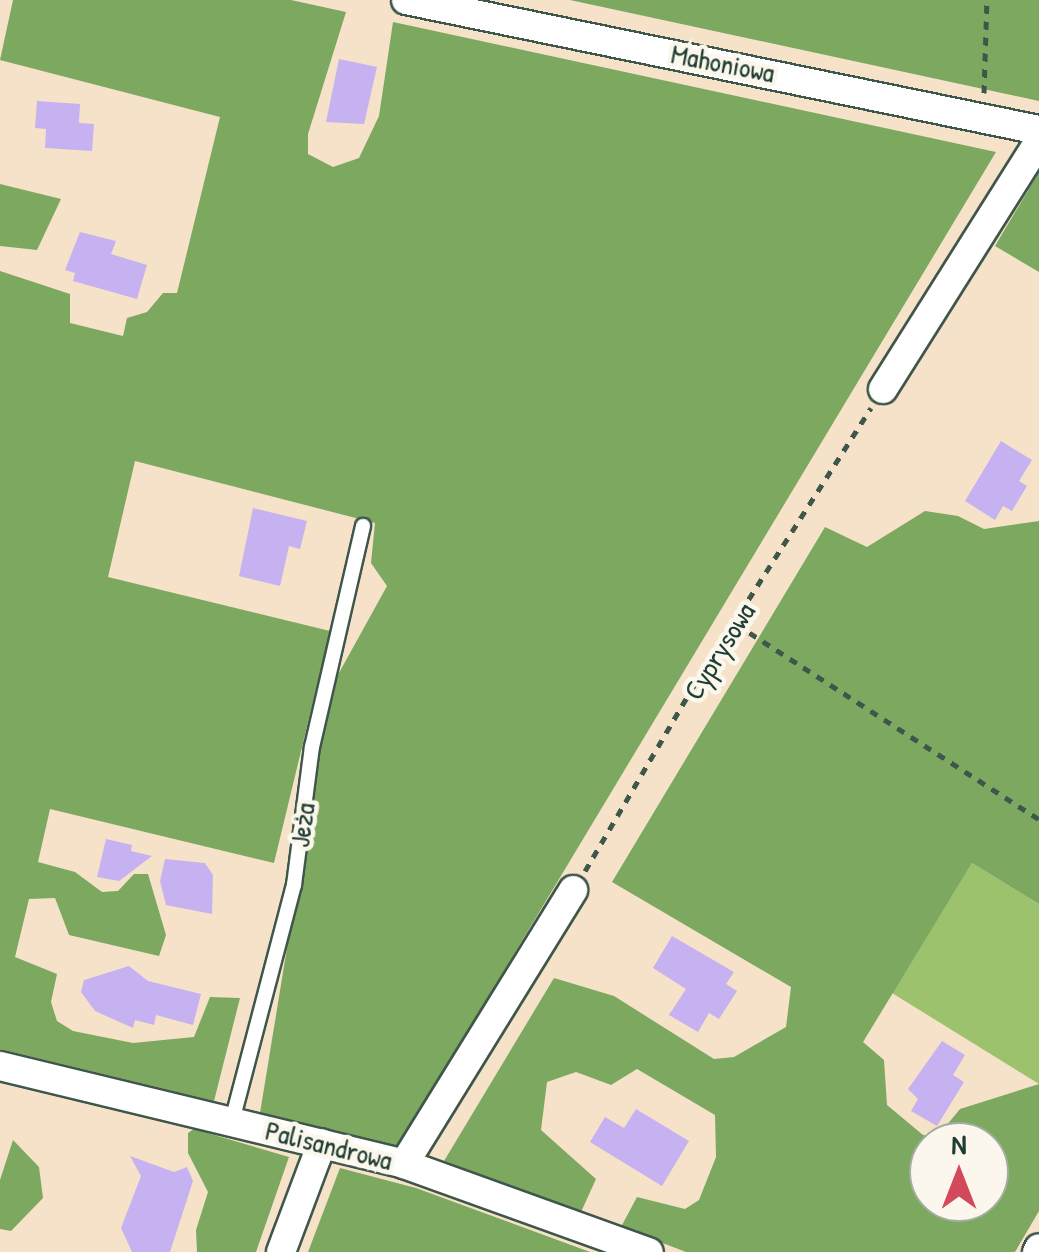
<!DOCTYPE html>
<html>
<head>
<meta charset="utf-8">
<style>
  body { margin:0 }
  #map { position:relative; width:1039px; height:1252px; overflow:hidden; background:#f5e2c9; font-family:"Patrick Hand",sans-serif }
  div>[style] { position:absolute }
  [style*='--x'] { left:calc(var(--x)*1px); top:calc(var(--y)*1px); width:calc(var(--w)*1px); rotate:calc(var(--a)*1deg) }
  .green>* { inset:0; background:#9cc26d }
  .forest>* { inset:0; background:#7da860 }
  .building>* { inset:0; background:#c6b2f0 }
  .path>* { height:5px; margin-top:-2.5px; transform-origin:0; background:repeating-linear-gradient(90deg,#3f564a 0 8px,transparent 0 16px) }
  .roads { filter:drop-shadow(2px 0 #3f564a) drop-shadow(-2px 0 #3f564a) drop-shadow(0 2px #3f564a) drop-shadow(0 -2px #3f564a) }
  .service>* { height:14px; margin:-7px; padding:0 7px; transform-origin:7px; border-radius:7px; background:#fff }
  .minor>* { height:28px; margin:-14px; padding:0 14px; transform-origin:14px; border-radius:14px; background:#fff }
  span { translate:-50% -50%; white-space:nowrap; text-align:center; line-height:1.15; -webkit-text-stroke:9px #fbf7ec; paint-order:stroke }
  .street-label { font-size:28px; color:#1f3d34 }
  .north { position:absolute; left:909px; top:1122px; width:100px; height:100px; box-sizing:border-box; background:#fbf7ec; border:2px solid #a3ada2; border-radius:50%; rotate:0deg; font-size:28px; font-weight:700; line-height:40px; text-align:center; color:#1f3d34 }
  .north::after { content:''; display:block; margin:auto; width:35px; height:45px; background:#d1495b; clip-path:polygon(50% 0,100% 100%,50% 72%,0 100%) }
</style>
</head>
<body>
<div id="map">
  <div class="green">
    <i style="clip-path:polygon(972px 863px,1039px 904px,1039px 1084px,892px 993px)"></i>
  </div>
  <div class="forest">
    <i style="clip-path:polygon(13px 0,291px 0,346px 12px,308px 134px,308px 154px,333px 167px,359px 158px,379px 116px,393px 22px,996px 152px,398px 1147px,260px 1113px,329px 691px,387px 586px,371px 563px,375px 523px,135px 461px,108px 577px,330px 631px,274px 863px,50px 809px,38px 862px,75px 872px,102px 892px,118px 891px,134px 874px,148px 874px,166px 935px,159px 956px,69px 935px,55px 898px,29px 899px,15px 957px,57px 974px,51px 1002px,57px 1021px,73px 1031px,133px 1043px,194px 1037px,210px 997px,240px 998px,214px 1101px,0 1049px,0 271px,70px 294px,70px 323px,123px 336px,127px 318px,147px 312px,163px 293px,177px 293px,220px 117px,0 60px)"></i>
    <i style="clip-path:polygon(570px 0,1039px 0,1039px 101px)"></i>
    <i style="clip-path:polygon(1039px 172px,1039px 272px,995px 246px)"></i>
    <i style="clip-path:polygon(0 184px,61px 199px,37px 250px,0 246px)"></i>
    <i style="clip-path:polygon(evenodd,925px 511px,958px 516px,984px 529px,1039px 521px,1039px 904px,972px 863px,863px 1042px,884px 1060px,887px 1105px,923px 1135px,937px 1137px,960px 1109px,1039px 1084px,1039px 1211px,1015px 1252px,686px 1252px,621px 1227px,637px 1197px,685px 1209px,699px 1200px,716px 1157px,715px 1115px,637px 1069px,611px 1085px,576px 1072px,547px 1082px,541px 1130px,596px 1179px,581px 1212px,444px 1161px,554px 978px,614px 996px,714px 1059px,734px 1057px,786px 1027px,791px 987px,612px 882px,825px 527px,867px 547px,925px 511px,929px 1142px,989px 1142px,989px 1202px,929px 1202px,929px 1142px)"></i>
    <i style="clip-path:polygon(194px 1129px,289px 1157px,256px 1252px,197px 1252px,196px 1230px,208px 1192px,188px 1153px,188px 1133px)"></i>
    <i style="clip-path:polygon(13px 1140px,39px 1167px,43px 1198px,11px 1231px,0 1229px,0 1180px)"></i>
    <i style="clip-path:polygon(340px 1168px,416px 1188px,590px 1252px,308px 1252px)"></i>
  </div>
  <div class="building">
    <i style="clip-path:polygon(339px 59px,377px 67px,364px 124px,326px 122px)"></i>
    <i style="clip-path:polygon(37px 101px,80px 104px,79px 123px,94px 124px,92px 151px,45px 148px,46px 129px,35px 128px)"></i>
    <i style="clip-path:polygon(80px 232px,116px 241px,111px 254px,147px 265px,137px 299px,73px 281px,75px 273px,65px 270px)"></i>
    <i style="clip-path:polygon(1001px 441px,1032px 460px,1019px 481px,1027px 486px,1012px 511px,1003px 506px,995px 520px,965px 501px)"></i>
    <i style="clip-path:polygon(253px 508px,307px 521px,300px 549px,289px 546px,280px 586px,239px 576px)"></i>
    <i style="clip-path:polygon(106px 839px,132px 845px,131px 851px,152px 856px,119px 881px,97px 877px)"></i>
    <i style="clip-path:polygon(165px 859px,205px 863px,213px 875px,212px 914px,166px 905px,160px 881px)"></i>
    <i style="clip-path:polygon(672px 936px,734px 972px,726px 984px,737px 991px,719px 1019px,709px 1013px,698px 1032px,669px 1015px,686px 989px,653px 968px)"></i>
    <i style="clip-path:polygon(129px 966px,148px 981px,201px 994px,193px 1025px,156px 1015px,154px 1025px,135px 1020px,133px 1028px,95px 1011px,81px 992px,84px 980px)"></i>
    <i style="clip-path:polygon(942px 1041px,965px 1055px,953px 1075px,964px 1082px,937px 1126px,911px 1111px,918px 1099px,908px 1089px)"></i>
    <i style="clip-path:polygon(636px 1109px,689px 1141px,662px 1186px,590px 1142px,605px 1117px,624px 1128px)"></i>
    <i style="clip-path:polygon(130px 1156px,174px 1172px,187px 1167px,193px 1181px,170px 1252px,132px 1252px,121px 1228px,141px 1176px)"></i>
  </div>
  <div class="path">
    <i style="--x:984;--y:93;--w:93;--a:-88.2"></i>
    <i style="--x:736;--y:624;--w:360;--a:32.8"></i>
    <i style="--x:585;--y:871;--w:221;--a:-59.6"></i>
    <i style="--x:697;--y:680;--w:323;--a:-57.4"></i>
  </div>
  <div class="roads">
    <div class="service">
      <i style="--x:232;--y:1121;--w:244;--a:-75.3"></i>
      <i style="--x:294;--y:885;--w:139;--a:-82.6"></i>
      <i style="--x:312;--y:747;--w:227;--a:-77"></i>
    </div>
    <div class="minor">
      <i style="--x:406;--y:0;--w:646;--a:11.61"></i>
      <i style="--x:883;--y:389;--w:293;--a:-57.8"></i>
      <i style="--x:0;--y:1066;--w:416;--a:13.6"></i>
      <i style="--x:404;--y:1164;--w:260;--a:19.8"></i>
      <i style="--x:404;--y:1164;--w:322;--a:-58.3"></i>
      <i style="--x:281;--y:1252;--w:116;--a:-69.4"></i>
      <i style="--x:1037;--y:1252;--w:4;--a:-63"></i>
    </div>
  </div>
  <div class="street-label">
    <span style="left:723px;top:63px;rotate:11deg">Mahoniowa</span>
    <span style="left:719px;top:651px;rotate:-58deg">Cyprysowa</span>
    <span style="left:302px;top:825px;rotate:-82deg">Jeża</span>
    <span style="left:329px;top:1145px;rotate:14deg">Palisandrowa</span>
  </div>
  <div class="north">N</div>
</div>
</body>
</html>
